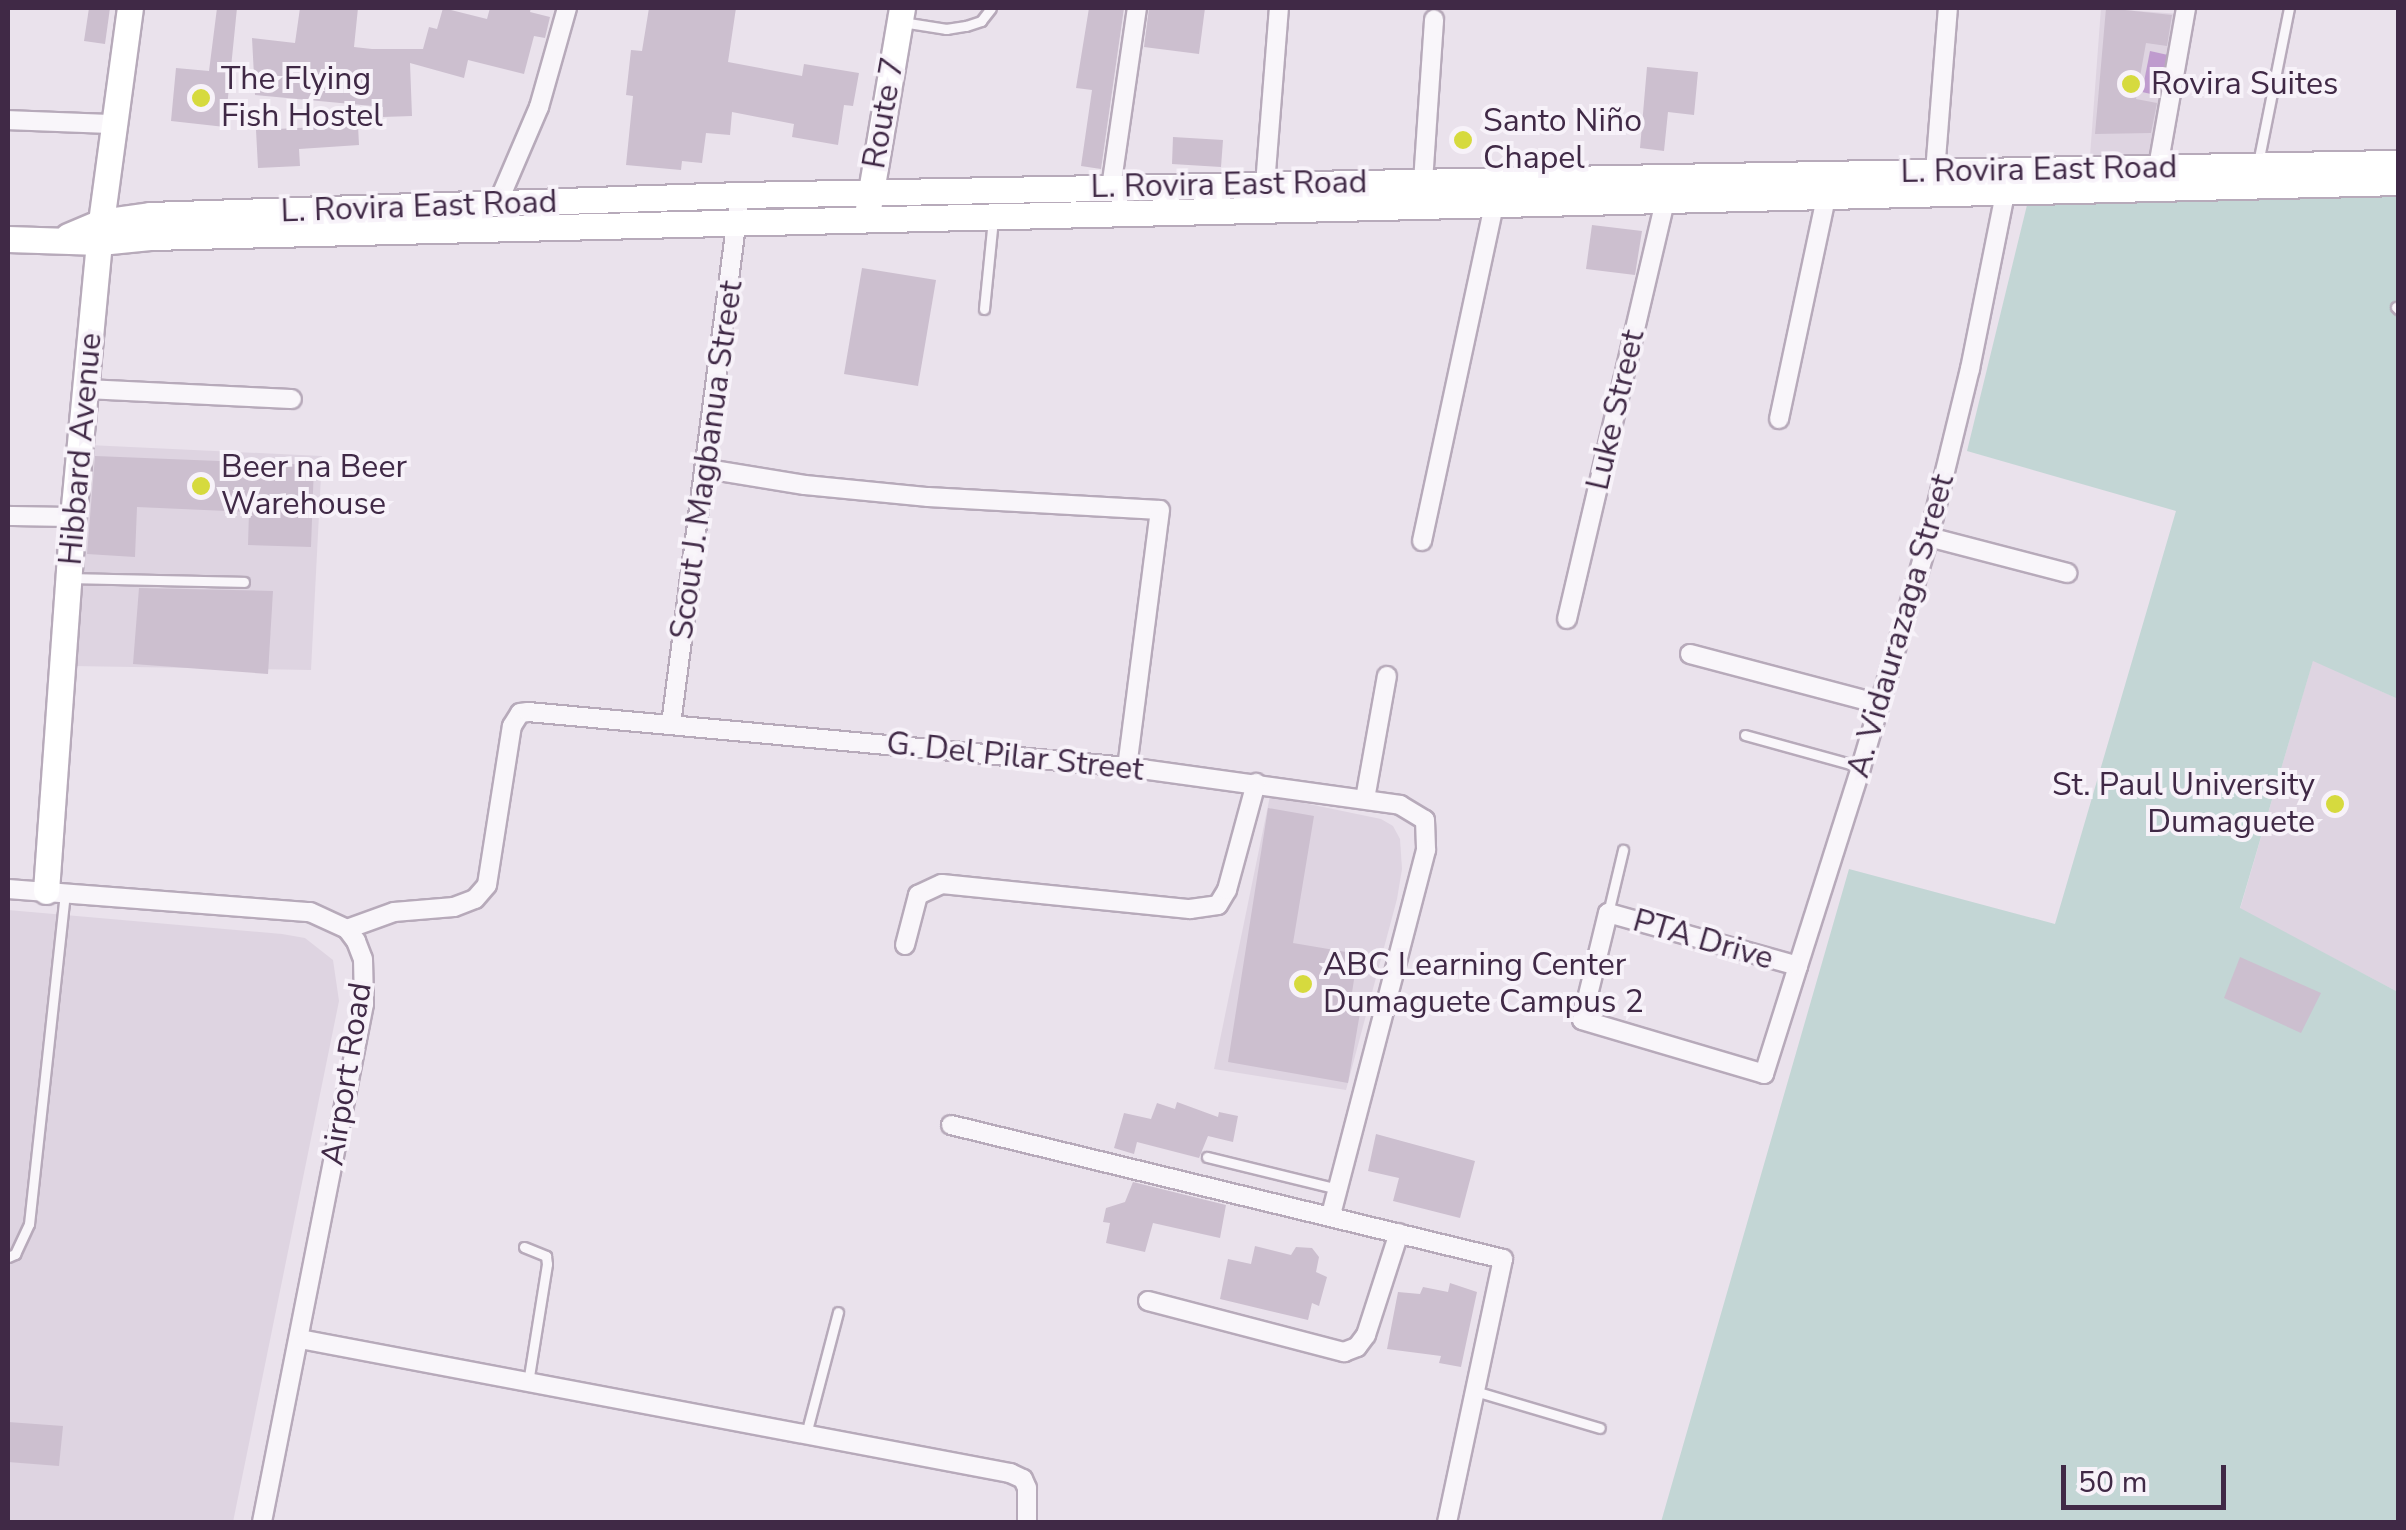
<!DOCTYPE html>
<html>
<head>
<meta charset="utf-8">
<style>
  body { margin:0 }
  #map { position:relative; width:2406px; height:1530px; overflow:hidden; background:#eae2ec; font-family:"Nunito Sans",sans-serif }
  div>[style] { position:absolute }
  [style*='--x'] { left:calc(var(--x)*1px); top:calc(var(--y)*1px); width:calc(var(--w)*1px); rotate:calc(var(--a)*1deg) }
  .built>* { inset:0; background:#ded4e1 }
  .green>* { inset:0; background:#c3d6d5 }
  .water>* { inset:0; background:#bf9bce }
  .building>* { inset:0; background:#ccbfcf }
  .roads { filter:drop-shadow(2px 0 #b7aaba) drop-shadow(-2px 0 #b7aaba) drop-shadow(0 2px #b7aaba) drop-shadow(0 -2px #b7aaba) }
  .lane>* { height:9px; margin:-4.5px; padding:0 4.5px; transform-origin:4.5px; border-radius:4.5px; background:#f9f6fa }
  .street>* { height:18px; margin:-9px; padding:0 9px; transform-origin:9px; border-radius:9px; background:#f9f6fa }
  .secondary>* { height:25px; margin:-12.5px; padding:0 12.5px; transform-origin:12.5px; border-radius:12.5px; background:#fff }
  .dots>* { width:28px; height:28px; translate:-50% -50%; box-sizing:border-box; border:5px solid #f7f2f9; border-radius:50% }
  span { translate:-50% -50%; white-space:nowrap; text-align:center; line-height:1.15; -webkit-text-stroke:8px #f7f2f9; paint-order:stroke }
  .poi-label { font-size:32px; color:#402946 }
  .left { translate:0 -50%; text-align:left }
  .right { translate:-100% -50%; text-align:right }
  .street-label { font-size:32px; color:#402946 }
  .frame { position:absolute; inset:0; border:10px solid #402946; pointer-events:none }
  .scale { position:absolute; left:2061px; top:1465px; width:165px; height:45px; box-sizing:border-box; border:5px solid #402946; border-top:0; padding-left:12px; font-size:30px; line-height:35px; white-space:nowrap; color:#402946; -webkit-text-stroke:8px #f7f2f9; paint-order:stroke }
</style>
</head>
<body>
<div id="map">
  <div class="built">
    <i style="clip-path:polygon(2101px 8px,2179px 14px,2154px 155px,2090px 156px)"></i>
    <i style="clip-path:polygon(89px 445px,322px 456px,311px 670px,72px 666px)"></i>
    <i style="clip-path:polygon(2313px 660px,2398px 699px,2398px 992px,2240px 909px)"></i>
    <i style="clip-path:polygon(1270px 796px,1381px 819px,1393px 826px,1400px 839px,1402px 869px,1397px 899px,1346px 1090px,1214px 1069px)"></i>
    <i style="clip-path:polygon(8px 910px,282px 934px,305px 938px,333px 960px,339px 1001px,233px 1522px,8px 1522px)"></i>
  </div>
  <div class="green">
    <i style="clip-path:polygon(2398px 196px,2398px 699px,2313px 661px,2240px 908px,2398px 992px,2398px 1522px,1661px 1522px,1849px 869px,2055px 924px,2176px 511px,1967px 451px,2027px 205px)"></i>
  </div>
  <div class="water">
    <i style="clip-path:polygon(2150px 51px,2168px 55px,2160px 96px,2142px 92px)"></i>
  </div>
  <div class="building">
    <i style="clip-path:polygon(89px 8px,110px 8px,105px 44px,84px 41px)"></i>
    <i style="clip-path:polygon(217px 8px,237px 8px,225px 127px,171px 121px,176px 68px,209px 71px)"></i>
    <i style="clip-path:polygon(300px 8px,358px 8px,354px 47px,372px 49px,423px 49px,429px 27px,437px 29px,443px 8px,487px 19px,490px 8px,531px 8px,530px 12px,550px 17px,545px 38px,534px 36px,524px 74px,468px 60px,464px 78px,410px 63px,412px 116px,383px 117px,383px 107px,255px 95px,252px 38px,295px 43px)"></i>
    <i style="clip-path:polygon(649px 8px,736px 8px,728px 62px,802px 76px,804px 64px,859px 73px,853px 106px,844px 105px,838px 145px,792px 137px,794px 124px,732px 112px,730px 135px,706px 133px,702px 163px,682px 161px,681px 170px,626px 165px,633px 96px,626px 95px,631px 50px,642px 51px)"></i>
    <i style="clip-path:polygon(1089px 8px,1124px 8px,1101px 169px,1081px 166px,1092px 90px,1076px 88px)"></i>
    <i style="clip-path:polygon(1149px 8px,1205px 8px,1199px 54px,1144px 47px)"></i>
    <i style="clip-path:polygon(2106px 8px,2172px 15px,2167px 46px,2146px 43px,2136px 99px,2157px 103px,2151px 133px,2095px 134px)"></i>
    <i style="clip-path:polygon(1647px 67px,1698px 72px,1694px 115px,1668px 112px,1664px 151px,1640px 148px)"></i>
    <i style="clip-path:polygon(358px 125px,359px 145px,299px 149px,300px 166px,258px 168px,256px 130px)"></i>
    <i style="clip-path:polygon(1173px 137px,1223px 140px,1221px 167px,1172px 164px)"></i>
    <i style="clip-path:polygon(1592px 225px,1642px 231px,1635px 275px,1586px 269px)"></i>
    <i style="clip-path:polygon(862px 268px,936px 280px,918px 386px,844px 374px)"></i>
    <i style="clip-path:polygon(95px 456px,314px 465px,311px 547px,248px 545px,249px 512px,137px 507px,135px 557px,87px 554px)"></i>
    <i style="clip-path:polygon(139px 588px,273px 591px,268px 674px,133px 664px)"></i>
    <i style="clip-path:polygon(1268px 808px,1314px 816px,1293px 943px,1358px 954px,1351px 999px,1362px 1001px,1348px 1083px,1228px 1062px)"></i>
    <i style="clip-path:polygon(2240px 957px,2321px 993px,2301px 1033px,2224px 998px)"></i>
    <i style="clip-path:polygon(1177px 1102px,1218px 1117px,1219px 1112px,1238px 1116px,1233px 1142px,1208px 1136px,1199px 1158px,1137px 1142px,1134px 1154px,1114px 1148px,1124px 1113px,1151px 1119px,1157px 1103px,1175px 1109px)"></i>
    <i style="clip-path:polygon(1376px 1134px,1475px 1161px,1460px 1218px,1393px 1201px,1399px 1178px,1368px 1171px)"></i>
    <i style="clip-path:polygon(1133px 1182px,1226px 1205px,1220px 1238px,1153px 1223px,1145px 1252px,1106px 1243px,1110px 1223px,1103px 1222px,1106px 1208px,1125px 1202px)"></i>
    <i style="clip-path:polygon(1255px 1246px,1291px 1255px,1296px 1247px,1312px 1248px,1319px 1257px,1316px 1272px,1327px 1277px,1319px 1306px,1312px 1303px,1308px 1320px,1220px 1299px,1228px 1259px,1251px 1264px)"></i>
    <i style="clip-path:polygon(1450px 1283px,1477px 1292px,1461px 1367px,1439px 1363px,1441px 1356px,1387px 1349px,1398px 1292px,1420px 1294px,1423px 1287px,1448px 1292px)"></i>
    <i style="clip-path:polygon(8px 1422px,63px 1426px,59px 1466px,8px 1462px)"></i>
  </div>
  <div class="roads">
    <div class="lane">
      <i style="--x:902;--y:22;--w:45;--a:9"></i>
      <i style="--x:946;--y:29;--w:20;--a:-9"></i>
      <i style="--x:966;--y:26;--w:16;--a:-18"></i>
      <i style="--x:981;--y:21;--w:16;--a:-52"></i>
      <i style="--x:2258;--y:163;--w:158;--a:-78.7"></i>
      <i style="--x:2396;--y:307;--w:3;--a:45"></i>
      <i style="--x:984;--y:309;--w:90;--a:-84.3"></i>
      <i style="--x:72;--y:578;--w:172;--a:1.3"></i>
      <i style="--x:1745;--y:735;--w:120;--a:15.4"></i>
      <i style="--x:1608;--y:913;--w:65;--a:-76.6"></i>
      <i style="--x:1207;--y:1157;--w:135;--a:13.7"></i>
      <i style="--x:524;--y:1247;--w:24;--a:22"></i>
      <i style="--x:546;--y:1256;--w:8;--a:83"></i>
      <i style="--x:547;--y:1264;--w:120;--a:99.1"></i>
      <i style="--x:8;--y:1257;--w:8;--a:-23"></i>
      <i style="--x:15;--y:1254;--w:33;--a:-65"></i>
      <i style="--x:29;--y:1224;--w:331;--a:-83.8"></i>
      <i style="--x:1475;--y:1391;--w:130;--a:16.5"></i>
      <i style="--x:806;--y:1434;--w:126;--a:-75.3"></i>
    </div>
    <div class="street">
      <i style="--x:8;--y:120;--w:106;--a:2.2"></i>
      <i style="--x:2158;--y:167;--w:161;--a:-80"></i>
      <i style="--x:1935;--y:172;--w:165;--a:-85.5"></i>
      <i style="--x:1423;--y:182;--w:163;--a:-86.1"></i>
      <i style="--x:1265;--y:185;--w:178;--a:-85.5"></i>
      <i style="--x:1111;--y:188;--w:182;--a:-81.8"></i>
      <i style="--x:497;--y:205;--w:107;--a:-66.8"></i>
      <i style="--x:539;--y:107;--w:103;--a:-74.2"></i>
      <i style="--x:85;--y:389;--w:207;--a:2.8"></i>
      <i style="--x:1779;--y:419;--w:227;--a:-78"></i>
      <i style="--x:707;--y:469;--w:99;--a:9.3"></i>
      <i style="--x:805;--y:485;--w:124;--a:5.6"></i>
      <i style="--x:928;--y:497;--w:232;--a:3.2"></i>
      <i style="--x:1160;--y:510;--w:259;--a:97.3"></i>
      <i style="--x:8;--y:516;--w:65;--a:0.9"></i>
      <i style="--x:1929;--y:537;--w:143;--a:14.6"></i>
      <i style="--x:1422;--y:541;--w:345;--a:-77.9"></i>
      <i style="--x:1567;--y:619;--w:429;--a:-76.8"></i>
      <i style="--x:1690;--y:654;--w:196;--a:14.8"></i>
      <i style="--x:671;--y:724;--w:533;--a:-82.57"></i>
      <i style="--x:1365;--y:799;--w:125;--a:-79.9"></i>
      <i style="--x:8;--y:889;--w:303;--a:4.4"></i>
      <i style="--x:310;--y:912;--w:41;--a:24.7"></i>
      <i style="--x:347;--y:929;--w:15;--a:53"></i>
      <i style="--x:356;--y:941;--w:19;--a:69"></i>
      <i style="--x:363;--y:959;--w:45;--a:88.7"></i>
      <i style="--x:364;--y:1004;--w:528;--a:101.14"></i>
      <i style="--x:347;--y:929;--w:50;--a:-19.9"></i>
      <i style="--x:394;--y:912;--w:60;--a:-4.8"></i>
      <i style="--x:454;--y:907;--w:22;--a:-21"></i>
      <i style="--x:475;--y:899;--w:18;--a:-49"></i>
      <i style="--x:487;--y:885;--w:161;--a:-81.1"></i>
      <i style="--x:512;--y:726;--w:15;--a:-58"></i>
      <i style="--x:520;--y:713;--w:8;--a:-7"></i>
      <i style="--x:528;--y:712;--w:602;--a:5.25"></i>
      <i style="--x:1127;--y:767;--w:276;--a:7.9"></i>
      <i style="--x:1400;--y:805;--w:29;--a:31"></i>
      <i style="--x:1425;--y:820;--w:30;--a:88"></i>
      <i style="--x:1426;--y:850;--w:378;--a:104.6"></i>
      <i style="--x:905;--y:945;--w:52;--a:-75.4"></i>
      <i style="--x:918;--y:895;--w:26;--a:-25"></i>
      <i style="--x:942;--y:884;--w:249;--a:5.8"></i>
      <i style="--x:1190;--y:909;--w:28;--a:-8"></i>
      <i style="--x:1218;--y:905;--w:17;--a:-59"></i>
      <i style="--x:1227;--y:890;--w:111;--a:-74.8"></i>
      <i style="--x:1798;--y:966;--w:197;--a:-164.4"></i>
      <i style="--x:1608;--y:913;--w:110;--a:103.7"></i>
      <i style="--x:1582;--y:1020;--w:190;--a:16.5"></i>
      <i style="--x:1764;--y:1074;--w:113;--a:-72.5"></i>
      <i style="--x:1798;--y:966;--w:209;--a:-72.4"></i>
      <i style="--x:1861;--y:767;--w:240;--a:-73.5"></i>
      <i style="--x:1929;--y:537;--w:173;--a:-76.3"></i>
      <i style="--x:1970;--y:369;--w:189;--a:-78.7"></i>
      <i style="--x:951;--y:1125;--w:568;--a:13.64"></i>
      <i style="--x:1503;--y:1259;--w:269;--a:102"></i>
      <i style="--x:1148;--y:1301;--w:203;--a:14.6"></i>
      <i style="--x:1344;--y:1352;--w:14;--a:-21"></i>
      <i style="--x:1357;--y:1347;--w:15;--a:-53"></i>
      <i style="--x:1366;--y:1335;--w:107;--a:-72.1"></i>
      <i style="--x:300;--y:1339;--w:723;--a:10.69"></i>
      <i style="--x:1010;--y:1473;--w:14;--a:25"></i>
      <i style="--x:1023;--y:1479;--w:10;--a:66"></i>
      <i style="--x:1027;--y:1488;--w:34;--a:90"></i>
    </div>
    <div class="secondary">
      <i style="--x:868;--y:209;--w:204;--a:-80.4"></i>
      <i style="--x:68;--y:236;--w:36;--a:-23"></i>
      <i style="--x:101;--y:222;--w:49;--a:-8.1"></i>
      <i style="--x:150;--y:215;--w:590;--a:-1.94"></i>
      <i style="--x:740;--y:195;--w:1658;--a:-1.11"></i>
      <i style="--x:8;--y:239;--w:92;--a:1.9"></i>
      <i style="--x:100;--y:242;--w:50;--a:-5.7"></i>
      <i style="--x:150;--y:237;--w:2249;--a:-1.4"></i>
      <i style="--x:46;--y:891;--w:375;--a:-85.9"></i>
      <i style="--x:73;--y:517;--w:296;--a:-84.6"></i>
      <i style="--x:101;--y:222;--w:216;--a:-82.3"></i>
    </div>
  </div>
  <div class="dots">
    <i style="left:2131px;top:84px;background:#d6da3e"></i>
    <i style="left:201px;top:98px;background:#d6da3e"></i>
    <i style="left:1463px;top:140px;background:#d6da3e"></i>
    <i style="left:201px;top:486px;background:#d6da3e"></i>
    <i style="left:2335px;top:804px;background:#d6da3e"></i>
    <i style="left:1303px;top:984px;background:#d6da3e"></i>
  </div>
  <div class="poi-label">
    <span class="left" style="left:221px;top:98px">The Flying<br>Fish Hostel</span>
    <span class="left" style="left:2151px;top:84px">Rovira Suites</span>
    <span class="left" style="left:1483px;top:140px">Santo Niño<br>Chapel</span>
    <span class="left" style="left:221px;top:486px">Beer na Beer<br>Warehouse</span>
    <span class="right" style="left:2315px;top:804px">St. Paul University<br>Dumaguete</span>
    <span class="left" style="left:1323px;top:984px">ABC Learning Center<br>Dumaguete Campus 2</span>
  </div>
  <div class="street-label">
    <span style="left:884px;top:113px;rotate:-80deg">Route 7</span>
    <span style="left:2039px;top:170px;rotate:-1deg">L. Rovira East Road</span>
    <span style="left:1229px;top:185px;rotate:-1deg">L. Rovira East Road</span>
    <span style="left:419px;top:207px;rotate:-2deg">L. Rovira East Road</span>
    <span style="left:1616px;top:410px;rotate:-77deg">Luke Street</span>
    <span style="left:81px;top:449px;rotate:-85deg">Hibbard Avenue</span>
    <span style="left:707px;top:460px;rotate:-82deg">Scout J. Magbanua Street</span>
    <span style="left:1901px;top:626px;rotate:-74deg">A. Vidaurazaga Street</span>
    <span style="left:1015px;top:757px;rotate:6deg">G. Del Pilar Street</span>
    <span style="left:1703px;top:940px;rotate:16deg">PTA Drive</span>
    <span style="left:347px;top:1074px;rotate:-81deg">Airport Road</span>
  </div>
  <div class="frame"></div>
  <div class="scale">50 m</div>
</div>
</body>
</html>
